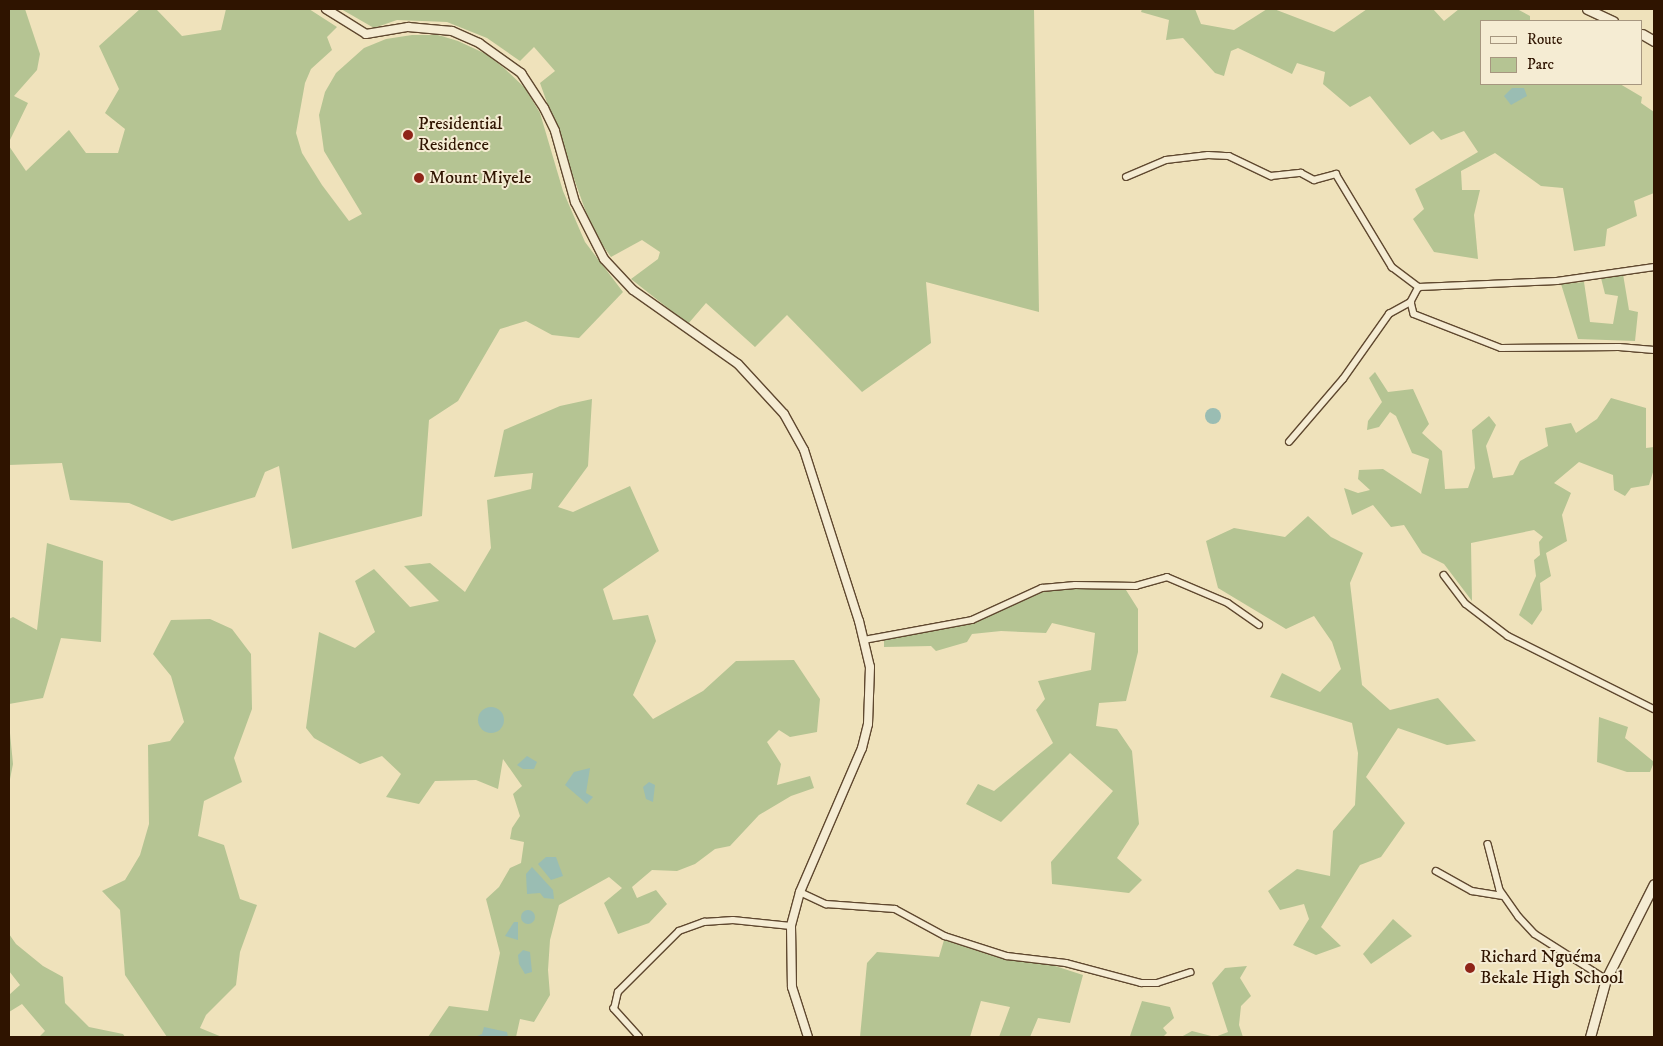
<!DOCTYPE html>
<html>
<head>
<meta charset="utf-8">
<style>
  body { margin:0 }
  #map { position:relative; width:1663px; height:1046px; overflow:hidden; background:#efe2bb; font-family:"IM FELL DW Pica",serif }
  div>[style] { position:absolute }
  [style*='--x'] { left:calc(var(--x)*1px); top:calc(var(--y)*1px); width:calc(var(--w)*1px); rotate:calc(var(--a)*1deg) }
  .green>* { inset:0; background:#b5c493 }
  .water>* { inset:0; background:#9abdb3 }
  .round { border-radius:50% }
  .roads { filter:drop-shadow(1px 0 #5f482f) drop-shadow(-1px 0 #5f482f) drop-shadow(0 1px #5f482f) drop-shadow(0 -1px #5f482f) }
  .minor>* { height:5.5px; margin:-2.75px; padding:0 2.75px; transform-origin:2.75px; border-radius:2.75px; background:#f5ecd3 }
  .tertiary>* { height:8px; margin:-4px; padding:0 4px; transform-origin:4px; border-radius:4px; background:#f5ecd3 }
  .secondary>* { height:9px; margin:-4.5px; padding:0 4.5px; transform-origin:4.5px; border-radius:4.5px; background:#f5ecd3 }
  .dots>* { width:14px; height:14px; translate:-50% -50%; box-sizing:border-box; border:2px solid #f5ecd3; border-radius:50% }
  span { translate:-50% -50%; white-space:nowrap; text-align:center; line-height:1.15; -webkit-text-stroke:4px #f5ecd3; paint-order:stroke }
  .poi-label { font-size:18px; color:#2f1400 }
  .left { translate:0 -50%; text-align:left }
  .frame { position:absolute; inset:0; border:10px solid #2f1400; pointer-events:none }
  .legend { position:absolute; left:1480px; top:20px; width:162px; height:65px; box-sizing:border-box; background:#f5ecd3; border:1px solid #a6967f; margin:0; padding:6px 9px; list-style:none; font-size:15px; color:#2f1400 }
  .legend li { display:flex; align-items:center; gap:10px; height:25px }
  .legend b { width:25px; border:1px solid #a6967f }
</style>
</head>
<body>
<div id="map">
  <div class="green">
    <i style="clip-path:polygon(9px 9px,25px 9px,40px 54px,37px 70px,14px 96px,28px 103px,9px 142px)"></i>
    <i style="clip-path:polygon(140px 9px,157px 10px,182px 36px,221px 30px,226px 9px,309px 9px,337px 27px,327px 37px,332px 50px,311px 69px,305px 83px,296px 133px,302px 153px,322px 185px,349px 221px,362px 214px,324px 151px,319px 115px,325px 92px,336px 73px,364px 48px,386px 39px,412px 35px,438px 35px,458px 41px,486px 54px,504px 68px,525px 88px,540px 113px,563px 191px,585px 242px,623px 292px,579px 338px,552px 335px,526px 321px,500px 329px,458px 401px,429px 420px,422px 516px,292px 549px,279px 466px,265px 472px,255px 497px,172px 521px,129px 503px,70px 500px,62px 463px,9px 465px,9px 146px,26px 171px,69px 130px,86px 153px,118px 153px,125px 129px,105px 113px,119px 89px,99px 46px)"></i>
    <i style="clip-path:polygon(341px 9px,1034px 9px,1039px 312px,926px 282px,931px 343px,862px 392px,787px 315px,755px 347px,706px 303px,688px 324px,631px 279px,658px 259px,660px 252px,642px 240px,611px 257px,593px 232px,540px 83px,555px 71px,534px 47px,520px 61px,487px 38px,447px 22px,397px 20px,374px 28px)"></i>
    <i style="clip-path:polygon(1142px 9px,1195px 9px,1201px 24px,1234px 30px,1267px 9px,1274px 9px,1334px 32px,1367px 9px,1433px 9px,1444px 21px,1459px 9px,1517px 9px,1530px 16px,1530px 21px,1482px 21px,1482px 84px,1620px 84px,1642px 97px,1641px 103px,1654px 112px,1654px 193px,1634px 201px,1637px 216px,1607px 229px,1605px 246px,1574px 251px,1563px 188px,1541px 186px,1495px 153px,1461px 171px,1462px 190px,1480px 190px,1474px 215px,1478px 259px,1434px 252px,1413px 219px,1424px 209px,1415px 189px,1478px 152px,1464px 131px,1441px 140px,1433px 131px,1410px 145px,1370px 96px,1350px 107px,1323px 84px,1325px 72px,1297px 63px,1292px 74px,1238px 48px,1231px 51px,1224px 76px,1215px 73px,1183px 38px,1166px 40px,1169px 20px,1141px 12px)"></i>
    <i style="clip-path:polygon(1623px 274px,1629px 310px,1638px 312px,1635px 341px,1578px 339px,1561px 284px,1584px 282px,1590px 322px,1613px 324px,1618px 296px,1605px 294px,1601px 278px)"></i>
    <i style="clip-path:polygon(1375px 372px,1388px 392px,1413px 389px,1429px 424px,1422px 433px,1442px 451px,1445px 489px,1468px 488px,1475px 468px,1472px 430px,1489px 416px,1496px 425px,1486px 446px,1493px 478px,1513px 475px,1520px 461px,1548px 446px,1545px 428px,1571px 423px,1576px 433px,1597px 419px,1611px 398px,1646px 408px,1646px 448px,1654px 447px,1654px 469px,1649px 485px,1631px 488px,1625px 496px,1614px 490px,1613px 475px,1579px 462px,1554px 483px,1571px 493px,1562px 515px,1567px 541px,1546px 553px,1551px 576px,1540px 583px,1542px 610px,1532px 625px,1519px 615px,1536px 576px,1534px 560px,1540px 555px,1539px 542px,1543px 537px,1534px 530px,1471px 543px,1472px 601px,1444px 564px,1422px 553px,1404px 525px,1391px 527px,1373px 505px,1352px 515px,1344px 488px,1358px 493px,1370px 490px,1358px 479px,1359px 470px,1383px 469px,1421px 494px,1429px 459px,1412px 453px,1396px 416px,1390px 412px,1379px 427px,1367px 430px,1368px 421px,1382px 402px,1369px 378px)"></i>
    <i style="clip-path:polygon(592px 399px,588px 466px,558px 507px,573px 512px,630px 486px,659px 551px,603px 589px,613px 620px,648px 615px,656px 641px,633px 695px,653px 719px,703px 691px,736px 661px,794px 660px,820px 699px,817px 732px,790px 737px,779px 730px,767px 742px,781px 764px,777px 785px,810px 776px,814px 788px,791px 796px,759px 815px,730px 846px,715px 849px,695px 864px,677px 871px,652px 870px,632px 887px,637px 898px,656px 890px,667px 904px,649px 923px,618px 934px,604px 903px,622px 888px,609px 877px,559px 905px,550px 940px,548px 970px,550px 995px,534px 1022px,520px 1019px,516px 1037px,428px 1037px,449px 1006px,488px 1011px,500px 953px,486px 899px,499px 887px,510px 868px,521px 863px,524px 842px,510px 839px,512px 828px,520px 816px,513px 794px,522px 786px,503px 759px,498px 789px,476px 780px,435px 781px,419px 804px,386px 797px,401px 774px,382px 756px,360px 764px,314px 738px,306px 728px,319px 632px,355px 648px,375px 632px,355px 581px,374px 569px,410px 607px,439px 601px,404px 566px,430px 563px,465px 592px,491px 548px,487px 500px,531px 489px,533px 473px,494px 477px,504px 430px,560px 406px)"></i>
    <i style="clip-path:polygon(1308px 516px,1331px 537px,1363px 553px,1350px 583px,1362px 685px,1390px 710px,1438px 698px,1476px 741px,1447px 745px,1398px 728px,1366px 777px,1405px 823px,1381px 857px,1360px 865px,1321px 927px,1341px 946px,1316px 955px,1293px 945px,1309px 919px,1304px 904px,1280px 910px,1268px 891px,1297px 869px,1330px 876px,1333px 831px,1355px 805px,1358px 753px,1352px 723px,1270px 697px,1282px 673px,1320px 692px,1341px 669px,1332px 642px,1314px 616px,1286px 629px,1218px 588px,1206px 541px,1234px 528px,1285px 537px)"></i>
    <i style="clip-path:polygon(47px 543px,103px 561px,101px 642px,61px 638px,43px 698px,9px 704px,9px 619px,13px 617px,37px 630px)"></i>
    <i style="clip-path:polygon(1078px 588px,1126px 590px,1138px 609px,1138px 652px,1126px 701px,1099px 703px,1096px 726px,1117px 729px,1132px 751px,1139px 824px,1117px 858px,1142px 880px,1129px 893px,1052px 884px,1051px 862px,1113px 791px,1070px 753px,1001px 822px,966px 804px,978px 784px,994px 791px,1053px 743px,1036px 710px,1045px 699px,1038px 681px,1091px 670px,1095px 633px,1052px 623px,1046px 633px,1001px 631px,972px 634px,967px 642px,936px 651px,931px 646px,884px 647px,884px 640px,972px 624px,1043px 592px)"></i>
    <i style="clip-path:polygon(210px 619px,232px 629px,251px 654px,252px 709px,234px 758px,242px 782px,204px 801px,198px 836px,224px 845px,240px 899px,257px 905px,240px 952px,236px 985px,206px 1015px,200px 1028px,222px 1037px,167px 1037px,125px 975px,120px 910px,102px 891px,125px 880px,140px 855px,149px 824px,148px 745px,170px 741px,184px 722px,171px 676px,153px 654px,171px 620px)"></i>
    <i style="clip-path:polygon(1599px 717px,1628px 727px,1625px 738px,1654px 762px,1650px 772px,1627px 772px,1597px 762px)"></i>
    <i style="clip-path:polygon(9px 723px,13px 764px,9px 784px)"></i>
    <i style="clip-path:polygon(1393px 919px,1412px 936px,1371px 964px,1363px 954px)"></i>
    <i style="clip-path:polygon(9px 934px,16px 944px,43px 966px,63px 977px,65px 1003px,89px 1027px,123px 1034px,125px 1037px,39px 1037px,45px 1031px,22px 1004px,9px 1012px,9px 995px,20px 985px,9px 971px)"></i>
    <i style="clip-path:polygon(944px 940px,996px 957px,1052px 965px,1083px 975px,1070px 1023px,1038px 1018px,1030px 1037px,999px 1037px,1010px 1007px,981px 1001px,970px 1037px,860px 1037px,867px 963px,877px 952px,939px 957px)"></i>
    <i style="clip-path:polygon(1247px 966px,1240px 978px,1251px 996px,1241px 1006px,1239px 1025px,1243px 1037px,1181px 1037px,1192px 1031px,1215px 1037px,1228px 1032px,1212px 983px,1225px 968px)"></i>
    <i style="clip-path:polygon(1142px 1001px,1170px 1007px,1174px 1018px,1163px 1028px,1167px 1033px,1163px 1037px,1130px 1036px)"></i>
  </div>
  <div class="water">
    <i style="clip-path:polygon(1512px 88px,1524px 88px,1527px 96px,1511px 105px,1504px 96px)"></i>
    <i class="round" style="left:1205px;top:408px;width:16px;height:16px"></i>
    <i class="round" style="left:478px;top:707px;width:26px;height:26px"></i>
    <i style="clip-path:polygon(527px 756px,537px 762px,534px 769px,523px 769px,517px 765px)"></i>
    <i style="clip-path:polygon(590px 768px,586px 793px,593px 797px,587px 804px,565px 785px,574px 772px)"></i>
    <i style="clip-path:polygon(649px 782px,655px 785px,653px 802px,646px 799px,643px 787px)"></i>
    <i style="clip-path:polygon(546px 857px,556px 857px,563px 876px,551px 880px,538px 864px)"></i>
    <i style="clip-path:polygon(532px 867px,553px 890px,554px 899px,544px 898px,540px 893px,527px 894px,526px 874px)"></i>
    <i class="round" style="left:521px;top:910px;width:14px;height:14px"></i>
    <i style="clip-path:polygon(514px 922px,518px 922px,518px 940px,505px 936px)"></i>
    <i style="clip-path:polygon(523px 950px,530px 952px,532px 972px,525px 974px,519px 964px,518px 955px)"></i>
    <i style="clip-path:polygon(484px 1027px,507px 1032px,508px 1037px,475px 1037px,482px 1034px)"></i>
  </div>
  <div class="roads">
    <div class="minor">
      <i style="--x:1126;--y:177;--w:43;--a:-23"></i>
      <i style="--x:1166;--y:160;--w:42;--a:-6.8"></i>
      <i style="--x:1208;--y:155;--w:21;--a:3"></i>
      <i style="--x:1229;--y:156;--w:47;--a:25.5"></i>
      <i style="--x:1271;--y:176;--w:30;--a:-6"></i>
      <i style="--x:1301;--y:173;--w:15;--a:28"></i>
      <i style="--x:1314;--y:180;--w:23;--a:-15"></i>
      <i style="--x:1336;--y:174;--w:109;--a:58.9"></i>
      <i style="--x:1392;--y:267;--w:34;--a:37"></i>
      <i style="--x:1419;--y:287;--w:138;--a:-2.5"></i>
      <i style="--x:1557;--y:281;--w:98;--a:-8.2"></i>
      <i style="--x:1419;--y:287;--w:17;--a:118"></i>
      <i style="--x:1411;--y:302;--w:12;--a:76"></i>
      <i style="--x:1414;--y:314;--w:93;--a:21.3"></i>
      <i style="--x:1501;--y:348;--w:118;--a:-0.5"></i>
      <i style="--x:1619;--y:347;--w:35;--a:5"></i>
      <i style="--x:1289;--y:442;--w:83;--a:-49.4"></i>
      <i style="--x:1343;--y:379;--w:80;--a:-54.7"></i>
      <i style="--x:1389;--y:314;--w:25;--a:-29"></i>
      <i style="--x:1444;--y:575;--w:36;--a:53"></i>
      <i style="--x:1466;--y:604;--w:53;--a:37.3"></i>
      <i style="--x:1508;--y:636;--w:163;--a:26.6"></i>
      <i style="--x:864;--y:640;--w:110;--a:-10.5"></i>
      <i style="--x:972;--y:620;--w:77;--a:-24.6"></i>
      <i style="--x:1042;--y:588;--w:33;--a:-5"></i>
      <i style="--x:1075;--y:585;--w:61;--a:0.9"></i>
      <i style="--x:1136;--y:586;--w:32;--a:-16"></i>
      <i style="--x:1167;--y:577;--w:66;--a:23.1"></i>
      <i style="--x:1228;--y:603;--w:38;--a:35"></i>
      <i style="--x:1488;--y:844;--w:48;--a:75.4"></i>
      <i style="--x:1500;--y:890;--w:33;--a:55"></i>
      <i style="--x:1519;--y:917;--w:23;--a:47"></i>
      <i style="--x:1535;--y:934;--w:84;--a:32.4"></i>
      <i style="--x:1436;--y:871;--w:41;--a:29.1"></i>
      <i style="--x:1472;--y:891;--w:31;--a:9"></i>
      <i style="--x:800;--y:892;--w:29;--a:25"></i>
      <i style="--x:826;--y:904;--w:69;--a:4.1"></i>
      <i style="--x:895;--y:909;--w:57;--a:28.4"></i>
      <i style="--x:945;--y:936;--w:65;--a:17.9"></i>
      <i style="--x:1007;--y:956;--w:59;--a:6.8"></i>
      <i style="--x:1066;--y:963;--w:78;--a:14.9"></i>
      <i style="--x:1141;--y:983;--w:16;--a:0"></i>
      <i style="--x:1157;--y:983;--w:35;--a:-18"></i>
      <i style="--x:639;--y:1037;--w:38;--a:-132"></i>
      <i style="--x:614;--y:1009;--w:17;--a:-77"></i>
      <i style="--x:618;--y:992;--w:86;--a:-45"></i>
      <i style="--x:679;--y:931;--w:27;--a:-20"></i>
      <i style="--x:704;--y:922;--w:29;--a:-4"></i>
      <i style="--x:733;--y:920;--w:58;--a:5.9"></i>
    </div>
    <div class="tertiary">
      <i style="--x:326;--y:9;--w:47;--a:32"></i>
      <i style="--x:366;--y:34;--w:43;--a:-9.5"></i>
      <i style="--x:408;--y:27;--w:44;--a:5.2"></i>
      <i style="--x:452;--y:31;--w:30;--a:24"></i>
      <i style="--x:479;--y:43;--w:52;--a:35.5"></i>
      <i style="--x:521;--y:73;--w:42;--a:56.7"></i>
      <i style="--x:544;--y:108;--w:25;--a:64"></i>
      <i style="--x:555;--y:131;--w:74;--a:74.3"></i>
      <i style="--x:575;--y:202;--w:64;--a:63"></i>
      <i style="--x:604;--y:259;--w:42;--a:46.9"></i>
      <i style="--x:633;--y:290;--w:128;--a:35.2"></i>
      <i style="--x:738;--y:364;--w:68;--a:47.4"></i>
      <i style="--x:784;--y:414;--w:41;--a:60.9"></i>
      <i style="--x:804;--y:450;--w:180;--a:72.2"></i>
      <i style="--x:859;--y:621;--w:47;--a:76.6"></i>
      <i style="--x:870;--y:667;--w:57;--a:92"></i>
      <i style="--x:868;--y:724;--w:25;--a:104"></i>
      <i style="--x:862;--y:748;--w:157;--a:113.3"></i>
      <i style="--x:800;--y:892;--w:35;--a:105"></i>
      <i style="--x:791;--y:926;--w:61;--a:89.1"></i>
      <i style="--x:792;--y:987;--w:52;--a:72.3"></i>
    </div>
    <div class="secondary">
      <i style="--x:1587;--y:9;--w:29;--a:25"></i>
      <i style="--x:1642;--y:34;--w:14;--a:30"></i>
      <i style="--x:1590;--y:1037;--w:60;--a:-74.6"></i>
      <i style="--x:1606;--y:979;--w:106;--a:-63.2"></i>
    </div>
  </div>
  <div class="dots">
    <i style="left:408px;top:135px;background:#8f2418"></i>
    <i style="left:419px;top:178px;background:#8f2418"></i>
    <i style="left:1470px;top:968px;background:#8f2418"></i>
  </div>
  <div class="poi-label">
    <span class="left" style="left:418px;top:135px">Presidential<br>Residence</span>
    <span class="left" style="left:429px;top:178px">Mount Miyele</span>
    <span class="left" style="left:1480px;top:968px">Richard Nguéma<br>Bekale High School</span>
  </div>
  <div class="frame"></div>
  <ul class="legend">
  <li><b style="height:6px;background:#f5ecd3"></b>Route</li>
  <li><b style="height:14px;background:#b5c493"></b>Parc</li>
  </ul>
</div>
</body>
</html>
